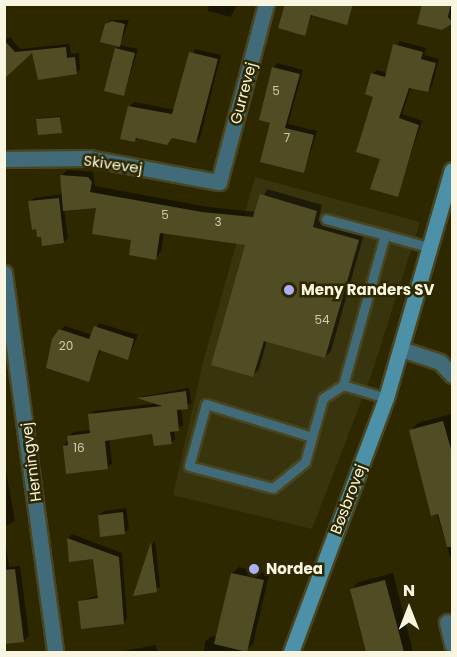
<!DOCTYPE html>
<html>
<head>
<meta charset="utf-8">
<style>
  body { margin:0 }
  #map { position:relative; width:457px; height:657px; overflow:hidden; background:#2d2800; font-family:Poppins,sans-serif }
  div>[style] { position:absolute }
  [style*='--x'] { left:calc(var(--x)*1px); top:calc(var(--y)*1px); width:calc(var(--w)*1px); rotate:calc(var(--a)*1deg) }
  .built>* { inset:0; background:#38340e }
  .shadow>* { inset:0; background:#0007 }
  .building>* { inset:0; background:#504c24 }
  .roads { filter:drop-shadow(2px 0 #49451f) drop-shadow(-2px 0 #49451f) drop-shadow(0 2px #49451f) drop-shadow(0 -2px #49451f) }
  .lane>* { height:9px; margin:-4.5px; padding:0 4.5px; transform-origin:4.5px; border-radius:4.5px; background:#426b79 }
  .street>* { height:15px; margin:-7.5px; padding:0 7.5px; transform-origin:7.5px; border-radius:7.5px; background:#426b79 }
  .secondary>* { height:15px; margin:-7.5px; padding:0 7.5px; transform-origin:7.5px; border-radius:7.5px; background:#4d91a8 }
  .dots>* { width:16px; height:16px; translate:-50% -50%; box-sizing:border-box; border:3px solid #2d2800; border-radius:50% }
  span { translate:-50% -50%; white-space:nowrap; text-align:center; line-height:1.15; -webkit-text-stroke:5px #2d2800; paint-order:stroke }
  .number-label { font-size:12px; color:#ceccb1 }
  .number-label span { -webkit-text-stroke-width:0 }
  .street-label { font-size:15px; color:#f8f6e0 }
  .poi-label { font-size:15px; color:#f8f6e0; font-weight:700 }
  .left { translate:0 -50%; text-align:left }
  .frame { position:absolute; inset:0; border:6px solid #f8f6e0; pointer-events:none }
  .north { position:absolute; left:379px; top:579px; width:60px; height:60px; -webkit-text-stroke:4px #2d2800; paint-order:stroke; rotate:0deg; font-size:16px; font-weight:700; line-height:24px; text-align:center; color:#f8f6e0 }
  .north::after { content:''; display:block; margin:auto; width:21px; height:27px; background:#f8f6e0; clip-path:polygon(50% 0,100% 100%,50% 72%,0 100%) }
</style>
</head>
<body>
<div id="map">
  <div class="built">
    <i style="clip-path:polygon(255px 177px,420px 222px,371px 376px,312px 529px,173px 495px,203px 362px)"></i>
  </div>
  <div class="shadow">
    <i style="clip-path:polygon(209px 4px,237px 4px,231px 17px,208px 11px)"></i>
    <i style="clip-path:polygon(288px 4px,354px 4px,346px 23px,313px 14px,304px 34px)"></i>
    <i style="clip-path:polygon(423px 4px,452px 4px,452px 21px,441px 29px)"></i>
    <i style="clip-path:polygon(110px 20px,129px 20px,120px 45px,138px 49px,124px 95px,116px 49px,120px 45px,106px 25px)"></i>
    <i style="clip-path:polygon(10px 37px,20px 49px,69px 44px,71px 54px,79px 53px,80px 69px,76px 73px,33px 50px,4px 77px,4px 41px)"></i>
    <i style="clip-path:polygon(399px 41px,426px 48px,424px 55px,439px 59px,432px 86px,428px 90px,411px 87px,402px 114px,422px 121px,397px 195px,382px 158px,372px 74px,377px 70px,387px 73px)"></i>
    <i style="clip-path:polygon(195px 49px,221px 55px,200px 138px,196px 142px,173px 136px,139px 137px,135px 141px,129px 107px,134px 102px,175px 110px)"></i>
    <i style="clip-path:polygon(278px 63px,303px 70px,288px 124px,317px 131px,304px 172px,271px 122px,274px 67px)"></i>
    <i style="clip-path:polygon(61px 116px,61px 131px,38px 120px,39px 118px)"></i>
    <i style="clip-path:polygon(67px 170px,93px 172px,95px 186px,208px 207px,256px 212px,267px 189px,322px 205px,318px 221px,364px 234px,331px 351px,325px 357px,267px 340px,259px 369px,253px 375px,247px 244px,164px 232px,161px 252px,155px 258px,97px 206px,64px 209px,68px 238px,64px 242px,30px 202px,34px 198px,63px 194px,61px 176px)"></i>
    <i style="clip-path:polygon(99px 323px,138px 335px,128px 358px,101px 349px,88px 380px,60px 330px,65px 326px,92px 335px)"></i>
    <i style="clip-path:polygon(189px 388px,191px 403px,181px 408px,183px 425px,174px 430px,175px 439px,171px 443px,154px 433px,109px 439px,112px 463px,108px 467px,64px 446px,73px 432px,91px 430px,90px 415px,94px 411px,159px 403px,140px 397px)"></i>
    <i style="clip-path:polygon(451px 414px,452px 420px,452px 562px,410px 431px,418px 423px)"></i>
    <i style="clip-path:polygon(4px 460px,15px 521px,4px 527px)"></i>
    <i style="clip-path:polygon(126px 508px,129px 529px,124px 533px,99px 515px,104px 511px)"></i>
    <i style="clip-path:polygon(4px 530px,9px 567px,20px 566px,29px 636px,23px 641px,4px 644px)"></i>
    <i style="clip-path:polygon(72px 534px,122px 553px,127px 619px,123px 623px,80px 601px,99px 595px,94px 558px,71px 560px,68px 538px)"></i>
    <i style="clip-path:polygon(155px 541px,160px 587px,135px 594px,153px 543px)"></i>
    <i style="clip-path:polygon(239px 567px,269px 574px,253px 644px,243px 652px,204px 652px,205px 642px,212px 636px,217px 637px,232px 573px)"></i>
    <i style="clip-path:polygon(393px 573px,413px 652px,368px 652px,351px 590px,359px 582px)"></i>
    <i style="clip-path:polygon(156px 645px,157px 652px,122px 652px,124px 651px)"></i>
  </div>
  <div class="building">
    <i style="clip-path:polygon(285px 4px,353px 4px,347px 25px,311px 15px,305px 36px,278px 28px)"></i>
    <i style="clip-path:polygon(422px 4px,451px 4px,448px 17px,453px 23px,442px 30px,417px 24px)"></i>
    <i style="clip-path:polygon(112px 21px,125px 24px,120px 47px,100px 42px,105px 24px)"></i>
    <i style="clip-path:polygon(4px 40px,15px 52px,66px 47px,67px 58px,75px 57px,77px 74px,38px 80px,32px 53px,4px 79px)"></i>
    <i style="clip-path:polygon(393px 44px,423px 52px,421px 59px,436px 63px,428px 92px,409px 88px,399px 118px,419px 125px,398px 197px,370px 189px,380px 159px,356px 152px,373px 97px,365px 94px,371px 73px,385px 77px)"></i>
    <i style="clip-path:polygon(115px 48px,135px 53px,124px 96px,104px 91px)"></i>
    <i style="clip-path:polygon(189px 52px,218px 59px,196px 143px,172px 138px,167px 145px,136px 138px,135px 142px,120px 139px,128px 106px,172px 114px)"></i>
    <i style="clip-path:polygon(272px 67px,300px 74px,285px 128px,314px 135px,304px 173px,260px 162px,270px 123px,259px 120px)"></i>
    <i style="clip-path:polygon(60px 117px,62px 133px,38px 135px,36px 119px)"></i>
    <i style="clip-path:polygon(60px 175px,88px 177px,92px 182px,90px 192px,202px 212px,253px 217px,260px 194px,317px 211px,313px 227px,359px 240px,325px 358px,264px 341px,253px 377px,211px 365px,245px 245px,160px 233px,156px 260px,129px 255px,131px 240px,92px 234px,96px 208px,63px 211px)"></i>
    <i style="clip-path:polygon(59px 198px,64px 243px,42px 246px,41px 237px,37px 237px,36px 229px,32px 230px,28px 201px)"></i>
    <i style="clip-path:polygon(94px 326px,134px 339px,128px 360px,99px 350px,89px 382px,46px 368px,52px 339px,59px 329px,89px 339px)"></i>
    <i style="clip-path:polygon(186px 391px,188px 409px,177px 410px,179px 431px,170px 432px,172px 444px,154px 446px,152px 434px,105px 441px,108px 469px,66px 474px,63px 446px,68px 445px,67px 436px,90px 433px,88px 414px,162px 406px,137px 398px)"></i>
    <i style="clip-path:polygon(443px 421px,453px 456px,453px 547px,447px 547px,438px 514px,431px 516px,409px 430px)"></i>
    <i style="clip-path:polygon(123px 512px,125px 534px,100px 537px,98px 515px)"></i>
    <i style="clip-path:polygon(67px 538px,119px 557px,124px 624px,81px 629px,78px 601px,98px 598px,93px 559px,69px 562px)"></i>
    <i style="clip-path:polygon(151px 542px,157px 592px,133px 596px)"></i>
    <i style="clip-path:polygon(15px 569px,24px 642px,4px 644px,4px 570px)"></i>
    <i style="clip-path:polygon(231px 573px,264px 580px,247px 652px,214px 644px)"></i>
    <i style="clip-path:polygon(385px 580px,404px 652px,366px 652px,350px 589px)"></i>
  </div>
  <div class="roads">
    <div class="lane">
      <i style="--x:326;--y:219;--w:61;--a:15.2"></i>
      <i style="--x:386;--y:398;--w:45;--a:-163.2"></i>
      <i style="--x:343;--y:385;--w:156;--a:-74.4"></i>
      <i style="--x:385;--y:235;--w:49;--a:15.5"></i>
      <i style="--x:312;--y:437;--w:111;--a:-162.7"></i>
      <i style="--x:206;--y:404;--w:64;--a:105.3"></i>
      <i style="--x:189;--y:466;--w:87;--a:14.7"></i>
      <i style="--x:273;--y:488;--w:41;--a:-39.1"></i>
      <i style="--x:305;--y:462;--w:66;--a:-74.3"></i>
      <i style="--x:323;--y:398;--w:24;--a:-33"></i>
    </div>
    <div class="street">
      <i style="--x:4;--y:159;--w:85;--a:-0.7"></i>
      <i style="--x:89;--y:158;--w:132;--a:10.5"></i>
      <i style="--x:219;--y:182;--w:184;--a:-75.2"></i>
      <i style="--x:4;--y:273;--w:382;--a:82.3"></i>
      <i style="--x:401;--y:349;--w:41;--a:18.4"></i>
      <i style="--x:440;--y:362;--w:18;--a:47"></i>
      <i style="--x:447;--y:622;--w:23;--a:77"></i>
    </div>
    <div class="secondary">
      <i style="--x:291;--y:652;--w:271;--a:-69.5"></i>
      <i style="--x:386;--y:398;--w:237;--a:-73.9"></i>
    </div>
  </div>
  <div class="dots">
    <i style="left:289px;top:290px;background:#adaffb"></i>
    <i style="left:254px;top:569px;background:#adaffb"></i>
  </div>
  <div class="number-label">
    <span style="left:276px;top:91px">5</span>
    <span style="left:287px;top:138px">7</span>
    <span style="left:165px;top:215px">5</span>
    <span style="left:218px;top:222px">3</span>
    <span style="left:322px;top:320px">54</span>
    <span style="left:66px;top:346px">20</span>
    <span style="left:79px;top:448px">16</span>
  </div>
  <div class="street-label">
    <span style="left:243px;top:93px;rotate:-75deg">Gurrevej</span>
    <span style="left:113px;top:164px;rotate:8deg">Skivevej</span>
    <span style="left:31px;top:462px;rotate:-97deg">Herningvej</span>
    <span style="left:348px;top:499px;rotate:-69deg">Bøsbrovej</span>
  </div>
  <div class="poi-label">
    <span class="left" style="left:301px;top:290px">Meny Randers SV</span>
    <span class="left" style="left:266px;top:569px">Nordea</span>
  </div>
  <div class="frame"></div>
  <div class="north">N</div>
</div>
</body>
</html>
